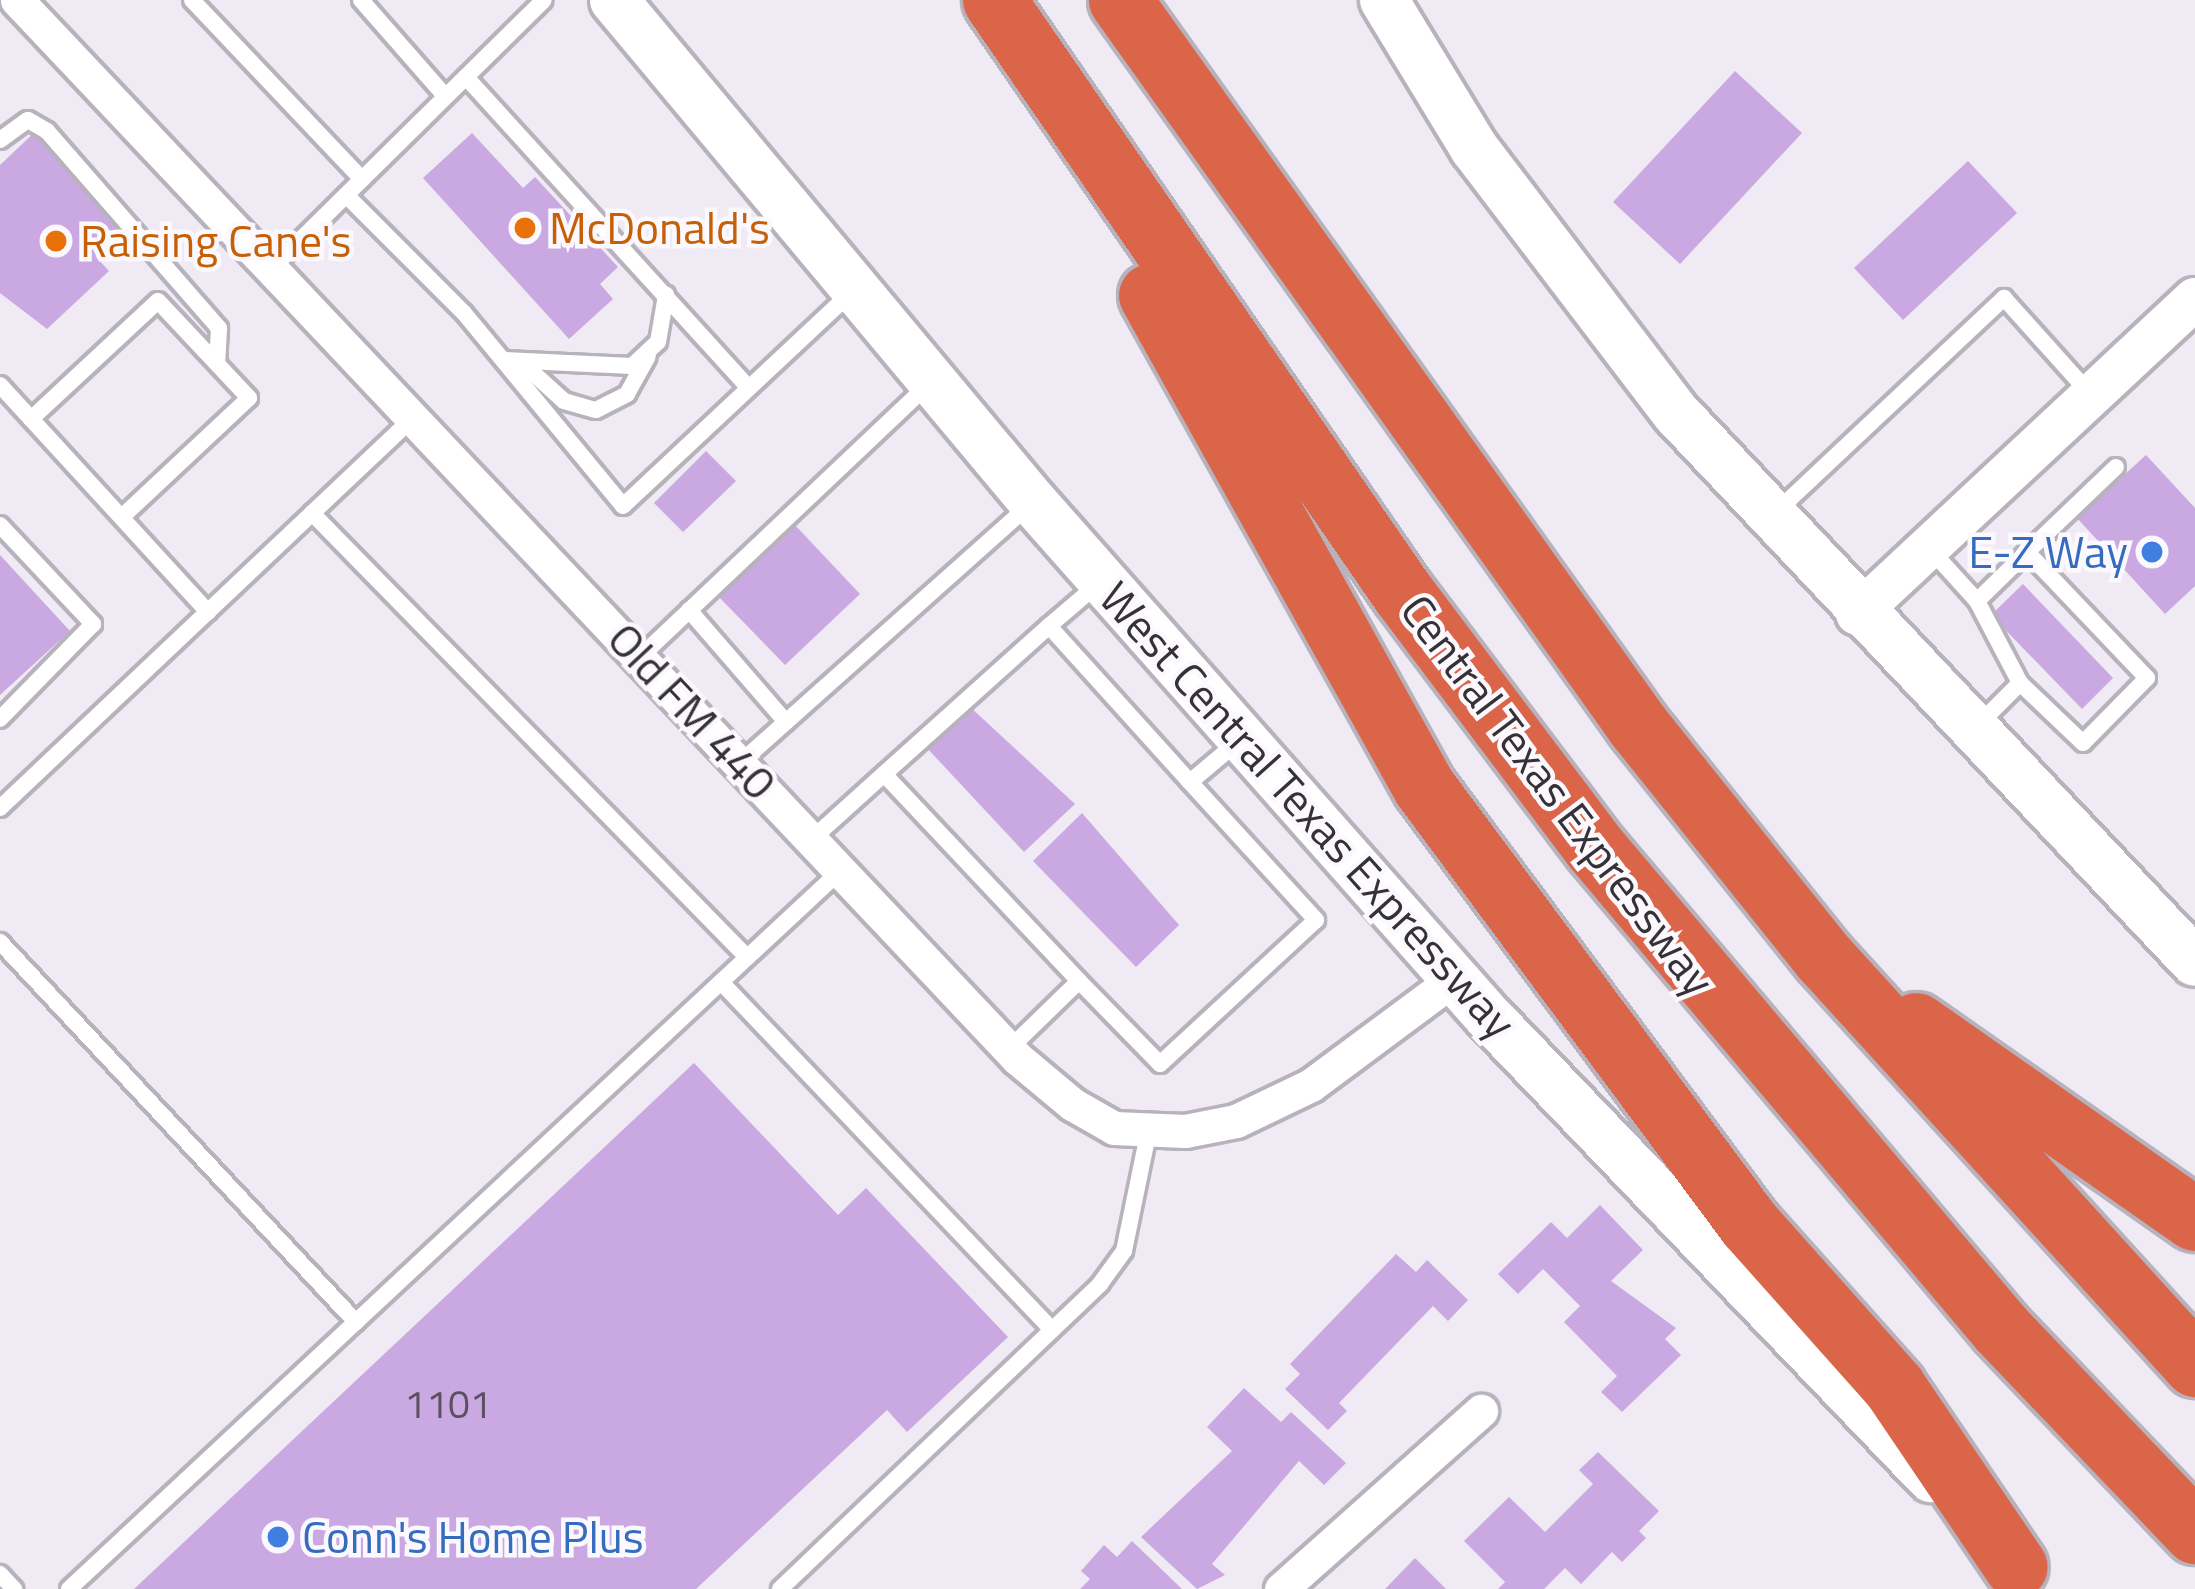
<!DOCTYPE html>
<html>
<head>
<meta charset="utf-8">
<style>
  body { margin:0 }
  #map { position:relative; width:2195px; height:1589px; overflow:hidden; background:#efeaf4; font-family:"Titillium Web",sans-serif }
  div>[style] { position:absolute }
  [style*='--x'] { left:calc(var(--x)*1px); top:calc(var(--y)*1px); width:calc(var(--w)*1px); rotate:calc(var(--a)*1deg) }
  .building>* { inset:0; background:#caa9e2 }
  .roads { filter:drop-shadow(3px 0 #b7b2bc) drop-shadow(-3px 0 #b7b2bc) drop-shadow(0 3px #b7b2bc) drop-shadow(0 -3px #b7b2bc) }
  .service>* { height:16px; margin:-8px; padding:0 8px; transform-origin:8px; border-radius:8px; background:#fff }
  .minor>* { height:33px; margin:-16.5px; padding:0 16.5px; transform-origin:16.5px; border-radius:16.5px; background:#fff }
  .tertiary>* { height:42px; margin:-21px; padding:0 21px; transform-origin:21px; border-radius:21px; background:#fff }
  .secondary>* { height:48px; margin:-24px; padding:0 24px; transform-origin:24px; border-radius:24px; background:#fff }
  .motorway>* { height:63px; margin:-31.5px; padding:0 31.5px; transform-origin:31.5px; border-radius:31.5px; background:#db6548 }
  .dots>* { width:33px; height:33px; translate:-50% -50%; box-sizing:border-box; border:6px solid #fbf8fe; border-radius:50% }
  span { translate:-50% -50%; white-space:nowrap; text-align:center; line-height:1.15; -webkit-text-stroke:9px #fbf8fe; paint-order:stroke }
  .number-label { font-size:39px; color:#5a5060 }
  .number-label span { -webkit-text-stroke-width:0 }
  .food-label { font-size:45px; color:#c56008 }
  .left { translate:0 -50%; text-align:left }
  .shop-label { font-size:45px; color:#366cbe }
  .right { translate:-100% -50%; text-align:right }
  .street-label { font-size:45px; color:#343235 }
</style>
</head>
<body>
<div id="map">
  <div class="building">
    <i style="clip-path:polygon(1735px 71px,1802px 133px,1680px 264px,1613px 202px)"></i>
    <i style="clip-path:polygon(38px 129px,129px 225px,96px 257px,109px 271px,47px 329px,0 293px,0 165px)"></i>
    <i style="clip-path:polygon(472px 133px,523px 188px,535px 177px,618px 267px,600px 284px,613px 299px,569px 339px,423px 178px)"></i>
    <i style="clip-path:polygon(1968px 161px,2017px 213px,1903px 320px,1854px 268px)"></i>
    <i style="clip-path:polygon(706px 451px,736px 481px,683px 532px,654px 503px)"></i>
    <i style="clip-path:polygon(2146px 455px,2195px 508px,2195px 586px,2165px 614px,2077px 518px)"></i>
    <i style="clip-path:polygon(794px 524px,860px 594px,785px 665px,718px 596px)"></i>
    <i style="clip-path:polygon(0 555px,70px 631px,0 695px)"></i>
    <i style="clip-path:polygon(2023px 584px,2113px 678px,2082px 709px,1991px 615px)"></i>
    <i style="clip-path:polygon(969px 706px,1075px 804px,1024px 852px,926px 747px)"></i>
    <i style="clip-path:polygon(1082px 813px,1179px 925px,1136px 967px,1033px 861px)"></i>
    <i style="clip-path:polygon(694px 1063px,838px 1215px,866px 1188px,1008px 1337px,907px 1432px,887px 1410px,696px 1589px,134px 1589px)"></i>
    <i style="clip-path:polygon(1600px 1205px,1643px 1250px,1611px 1281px,1676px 1328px,1665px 1339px,1681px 1355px,1622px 1412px,1601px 1392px,1617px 1376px,1564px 1322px,1580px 1306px,1543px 1269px,1518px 1294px,1498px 1274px,1551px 1222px,1567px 1238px)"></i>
    <i style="clip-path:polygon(1396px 1254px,1416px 1272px,1427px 1260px,1468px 1300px,1448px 1321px,1433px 1306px,1339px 1403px,1347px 1411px,1328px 1430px,1285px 1389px,1300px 1374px,1290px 1364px)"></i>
    <i style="clip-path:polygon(1244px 1388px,1281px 1422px,1291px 1412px,1346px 1463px,1324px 1485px,1299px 1461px,1212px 1564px,1225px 1575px,1197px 1589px,1141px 1537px,1232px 1451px,1207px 1427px)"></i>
    <i style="clip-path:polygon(1598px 1452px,1659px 1511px,1639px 1531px,1646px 1538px,1622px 1562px,1612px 1552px,1581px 1584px,1565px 1568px,1544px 1589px,1498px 1589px,1505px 1582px,1464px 1541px,1509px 1497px,1545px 1532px,1593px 1484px,1579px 1470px)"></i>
    <i style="clip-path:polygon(1132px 1541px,1182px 1589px,1080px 1589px,1090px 1579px,1081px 1571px,1104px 1545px,1117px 1557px)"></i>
    <i style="clip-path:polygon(1415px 1558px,1446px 1589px,1385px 1589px)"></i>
  </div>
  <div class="roads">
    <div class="service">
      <i style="--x:192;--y:0;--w:247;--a:46.5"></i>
      <i style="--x:361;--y:0;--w:128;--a:48.8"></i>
      <i style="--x:466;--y:77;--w:420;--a:47.7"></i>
      <i style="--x:0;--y:140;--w:34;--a:-36"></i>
      <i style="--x:28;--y:120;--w:22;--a:30"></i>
      <i style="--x:47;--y:131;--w:262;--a:48.9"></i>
      <i style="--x:219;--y:328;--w:35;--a:93"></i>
      <i style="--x:346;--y:195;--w:167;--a:45"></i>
      <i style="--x:464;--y:313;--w:250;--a:50.5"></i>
      <i style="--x:623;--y:506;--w:313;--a:-43.1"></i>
      <i style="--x:273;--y:267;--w:380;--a:-44.6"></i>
      <i style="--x:504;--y:360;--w:128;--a:2.7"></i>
      <i style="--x:632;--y:366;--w:35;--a:-43"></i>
      <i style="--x:658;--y:342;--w:48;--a:-80.3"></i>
      <i style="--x:521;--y:362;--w:58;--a:42.2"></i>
      <i style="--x:564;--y:401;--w:33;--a:16"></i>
      <i style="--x:596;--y:410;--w:35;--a:-27"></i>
      <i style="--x:627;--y:394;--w:43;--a:-61.1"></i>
      <i style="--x:0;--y:385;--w:308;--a:47.5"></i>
      <i style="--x:31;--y:419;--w:173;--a:-42.9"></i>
      <i style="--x:158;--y:301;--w:133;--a:46.8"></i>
      <i style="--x:249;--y:398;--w:174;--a:136.9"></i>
      <i style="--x:1776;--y:512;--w:313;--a:-43.2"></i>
      <i style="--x:2004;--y:298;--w:130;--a:48.1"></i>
      <i style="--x:312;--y:513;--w:622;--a:45.59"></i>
      <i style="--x:0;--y:525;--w:136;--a:46.8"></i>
      <i style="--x:93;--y:624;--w:133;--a:134.4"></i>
      <i style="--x:1929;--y:548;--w:72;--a:47.8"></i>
      <i style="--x:1977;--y:601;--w:70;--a:-44.4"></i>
      <i style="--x:2027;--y:552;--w:174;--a:46.4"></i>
      <i style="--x:2147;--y:678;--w:91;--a:134.6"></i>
      <i style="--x:2083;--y:743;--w:87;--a:-136.4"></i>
      <i style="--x:2020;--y:683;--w:62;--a:135"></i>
      <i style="--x:2027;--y:552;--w:123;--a:-43.7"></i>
      <i style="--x:1098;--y:584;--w:65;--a:139.4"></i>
      <i style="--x:1049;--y:626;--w:210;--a:47.9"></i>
      <i style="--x:1190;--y:782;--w:65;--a:-40"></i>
      <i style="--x:1977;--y:601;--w:93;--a:62.3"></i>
      <i style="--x:689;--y:610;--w:148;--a:49.1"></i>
      <i style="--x:639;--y:658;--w:398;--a:-43.4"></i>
      <i style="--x:741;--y:762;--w:385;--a:-41.7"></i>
      <i style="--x:884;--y:774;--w:222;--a:-41.9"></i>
      <i style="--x:0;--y:808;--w:571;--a:-43.37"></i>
      <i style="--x:812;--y:839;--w:97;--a:-42.1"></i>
      <i style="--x:884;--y:774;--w:284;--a:46.7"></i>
      <i style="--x:1079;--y:981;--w:98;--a:135.8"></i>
      <i style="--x:0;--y:942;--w:521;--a:46.87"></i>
      <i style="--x:1079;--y:981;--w:116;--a:45.7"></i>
      <i style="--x:1160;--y:1064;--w:212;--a:-42.7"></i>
      <i style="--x:1316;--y:920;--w:187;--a:-132.4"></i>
      <i style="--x:721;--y:982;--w:480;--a:46.4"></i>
      <i style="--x:0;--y:1574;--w:21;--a:47"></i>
      <i style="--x:69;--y:1589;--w:1055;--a:-42.96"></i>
      <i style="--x:780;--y:1589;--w:442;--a:-43.6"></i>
      <i style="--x:1100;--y:1284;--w:41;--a:-54"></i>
      <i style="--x:1124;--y:1251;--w:125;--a:-78.4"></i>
    </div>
    <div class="minor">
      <i style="--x:17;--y:0;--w:1456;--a:46.61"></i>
      <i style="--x:1017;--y:1058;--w:72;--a:39.9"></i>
      <i style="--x:1072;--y:1104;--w:48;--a:29.7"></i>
      <i style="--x:1114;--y:1128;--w:71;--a:2.4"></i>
      <i style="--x:1185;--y:1131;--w:52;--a:-11.1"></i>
      <i style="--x:1236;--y:1121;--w:83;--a:-25.6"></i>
      <i style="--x:1311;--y:1085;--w:179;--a:-36.6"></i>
      <i style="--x:1281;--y:1589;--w:268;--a:-41.7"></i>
    </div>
    <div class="tertiary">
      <i style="--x:1857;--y:614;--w:462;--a:-43"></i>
    </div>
    <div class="secondary">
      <i style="--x:614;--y:0;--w:654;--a:50.15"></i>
      <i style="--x:1033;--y:502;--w:681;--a:48.51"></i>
      <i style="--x:1484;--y:1012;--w:646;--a:46.19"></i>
      <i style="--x:1384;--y:0;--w:173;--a:58.7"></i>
      <i style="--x:1474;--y:148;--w:333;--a:52.7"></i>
      <i style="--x:1676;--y:413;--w:755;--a:46.61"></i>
    </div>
    <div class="motorway">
      <i style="--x:994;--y:0;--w:719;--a:55.43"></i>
      <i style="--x:1402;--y:592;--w:321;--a:53"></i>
      <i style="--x:1595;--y:848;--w:629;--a:49.83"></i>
      <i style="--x:2001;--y:1329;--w:281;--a:46.3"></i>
      <i style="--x:1120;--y:0;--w:892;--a:54.49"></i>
      <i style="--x:1638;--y:726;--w:297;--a:51.3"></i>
      <i style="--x:1824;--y:958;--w:551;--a:47.65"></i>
      <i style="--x:1150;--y:295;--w:563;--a:60.89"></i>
      <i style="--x:1424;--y:787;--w:545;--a:53.36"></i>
      <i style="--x:1749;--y:1224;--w:218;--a:48.3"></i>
      <i style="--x:1894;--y:1387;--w:217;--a:55.9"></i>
      <i style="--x:1916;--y:1024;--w:340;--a:35"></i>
    </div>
  </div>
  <div class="dots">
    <i style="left:525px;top:228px;background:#e8710a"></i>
    <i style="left:56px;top:241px;background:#e8710a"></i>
    <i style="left:2152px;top:552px;background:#3f7fe0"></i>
    <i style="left:278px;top:1537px;background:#3f7fe0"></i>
  </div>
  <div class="number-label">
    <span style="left:448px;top:1404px">1101</span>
  </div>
  <div class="food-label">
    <span class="left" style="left:549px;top:228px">McDonald's</span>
    <span class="left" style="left:80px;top:241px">Raising Cane's</span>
  </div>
  <div class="shop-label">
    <span class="right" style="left:2128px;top:552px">E-Z Way</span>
    <span class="left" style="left:302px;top:1537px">Conn's Home Plus</span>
  </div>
  <div class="street-label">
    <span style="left:692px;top:711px;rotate:47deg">Old FM 440</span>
    <span style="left:1558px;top:795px;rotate:53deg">Central Texas Expressway</span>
    <span style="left:1308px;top:810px;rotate:48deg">West Central Texas Expressway</span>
  </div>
</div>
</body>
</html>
